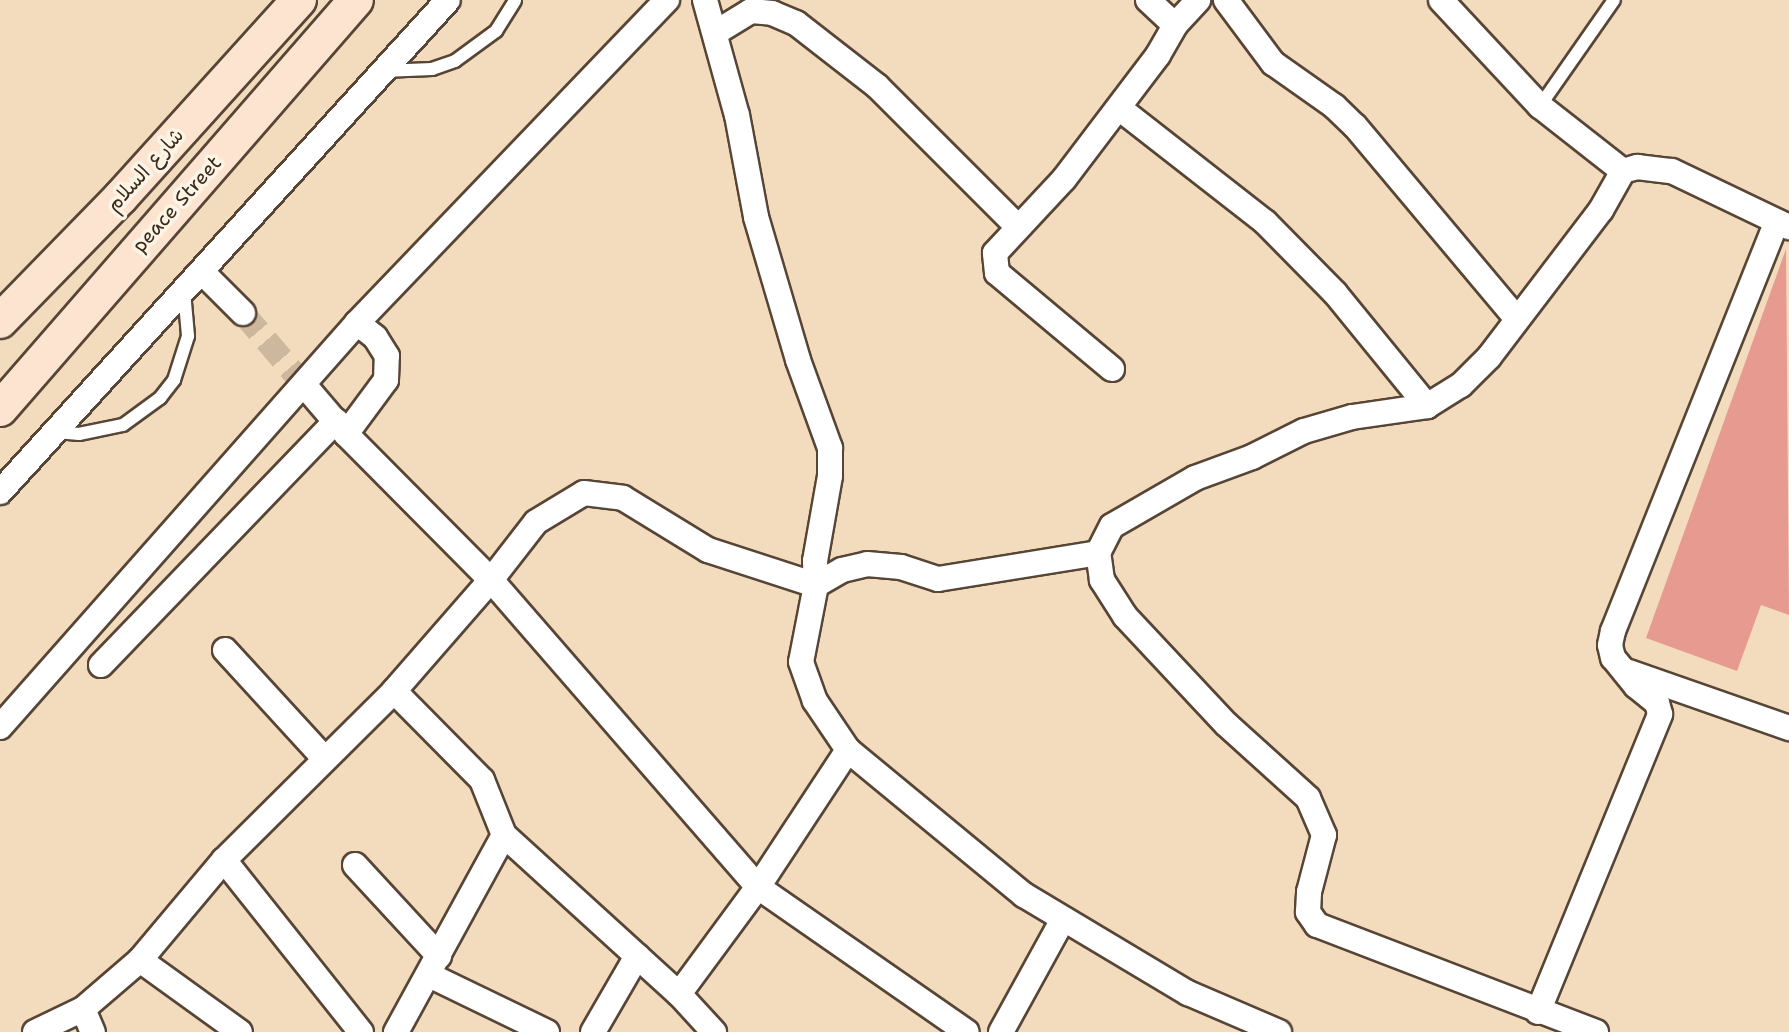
<!DOCTYPE html>
<meta charset="utf-8">
<style>
body{margin:0}
#map{position:relative;width:1789px;height:1032px;overflow:hidden;background:#f3dcbd;font-family:"Shantell Sans","Playpen Sans Arabic",sans-serif}
div>[style]{position:absolute}
[style*='--x']{left:calc(var(--x)*1px);top:calc(var(--y)*1px);width:calc(var(--w)*1px);rotate:calc(var(--a)*1deg)}
.building>*{inset:0;background:#e69a90}
.minor-tunnel>*{height:24px;margin-top:-12px;transform-origin:0;background:repeating-linear-gradient(90deg,#ceb89d 0 24px,transparent 0 36px)}
.roads{filter:drop-shadow(2px 0 #574536) drop-shadow(-2px 0 #574536) drop-shadow(0 2px #574536) drop-shadow(0 -2px #574536)}
.service>*{height:12px;margin:-6px;padding:0 6px;transform-origin:6px;border-radius:6px;background:#fff}
.minor>*{height:24px;margin:-12px;padding:0 12px;transform-origin:12px;border-radius:12px;background:#fff}
.secondary>*{height:34px;margin:-17px;padding:0 17px;transform-origin:17px;border-radius:17px;background:#fde4d1}
span{translate:-50% -50%;white-space:nowrap;text-align:center;line-height:1.15;-webkit-text-stroke:7px #fcf5e5;paint-order:stroke}
.street-label{font-size:20px;color:#3b2a1e}
</style>
<div id="map">
<div class="building">
<div style="clip-path:polygon(1786px 249px,1789px 615px,1761px 605px,1737px 671px,1646px 638px)"></div>
</div>
<div class="minor-tunnel">
<div style="--x:243;--y:313;--w:96;--a:49.7"></div>
</div>
<div class="roads">
<div class="service">
<div style="--x:383;--y:71;--w:49;--a:-2.3"></div>
<div style="--x:432;--y:69;--w:24;--a:-19"></div>
<div style="--x:455;--y:61;--w:51;--a:-36.2"></div>
<div style="--x:496;--y:31;--w:36;--a:-58"></div>
<div style="--x:1540;--y:106;--w:129;--a:-55.1"></div>
<div style="--x:57;--y:432;--w:22;--a:5"></div>
<div style="--x:79;--y:434;--w:45;--a:-11.6"></div>
<div style="--x:123;--y:425;--w:46;--a:-36.1"></div>
<div style="--x:160;--y:398;--w:23;--a:-52"></div>
<div style="--x:174;--y:380;--w:46;--a:-72.3"></div>
<div style="--x:188;--y:336;--w:45;--a:-95.1"></div>
</div>
<div class="minor">
<div style="--x:705;--y:0;--w:119;--a:74.5"></div>
<div style="--x:737;--y:115;--w:104;--a:79.4"></div>
<div style="--x:756;--y:217;--w:149;--a:73.6"></div>
<div style="--x:798;--y:360;--w:94;--a:70"></div>
<div style="--x:830;--y:448;--w:28;--a:90"></div>
<div style="--x:830;--y:476;--w:86;--a:100"></div>
<div style="--x:815;--y:561;--w:24;--a:88"></div>
<div style="--x:816;--y:585;--w:78;--a:101"></div>
<div style="--x:801;--y:662;--w:41;--a:70.3"></div>
<div style="--x:815;--y:701;--w:59;--a:56"></div>
<div style="--x:848;--y:750;--w:228;--a:39.5"></div>
<div style="--x:1024;--y:895;--w:191;--a:30.9"></div>
<div style="--x:1188;--y:993;--w:99;--a:23.2"></div>
<div style="--x:1148;--y:0;--w:37;--a:43"></div>
<div style="--x:1226;--y:0;--w:79;--a:53.3"></div>
<div style="--x:1273;--y:63;--w:75;--a:35.2"></div>
<div style="--x:1334;--y:106;--w:29;--a:44"></div>
<div style="--x:1355;--y:126;--w:252;--a:50"></div>
<div style="--x:1441;--y:0;--w:145;--a:47"></div>
<div style="--x:1540;--y:106;--w:105;--a:38.1"></div>
<div style="--x:715;--y:33;--w:42;--a:-31.4"></div>
<div style="--x:751;--y:11;--w:21;--a:5"></div>
<div style="--x:772;--y:13;--w:26;--a:23"></div>
<div style="--x:796;--y:23;--w:103;--a:37.9"></div>
<div style="--x:877;--y:86;--w:198;--a:45"></div>
<div style="--x:1119;--y:108;--w:185;--a:38"></div>
<div style="--x:1265;--y:222;--w:100;--a:45.4"></div>
<div style="--x:1335;--y:293;--w:146;--a:50.8"></div>
<div style="--x:202;--y:272;--w:58;--a:45"></div>
<div style="--x:1112;--y:369;--w:150;--a:-140.1"></div>
<div style="--x:997;--y:273;--w:20;--a:-96"></div>
<div style="--x:995;--y:253;--w:101;--a:-47"></div>
<div style="--x:1064;--y:179;--w:156;--a:-52.8"></div>
<div style="--x:1158;--y:55;--w:34;--a:-60"></div>
<div style="--x:1175;--y:25;--w:34;--a:-47"></div>
<div style="--x:305;--y:386;--w:63;--a:49.5"></div>
<div style="--x:346;--y:434;--w:206;--a:45.2"></div>
<div style="--x:491;--y:580;--w:407;--a:49"></div>
<div style="--x:758;--y:887;--w:254;--a:34.8"></div>
<div style="--x:346;--y:434;--w:67;--a:-53.5"></div>
<div style="--x:386;--y:380;--w:24;--a:-88"></div>
<div style="--x:387;--y:356;--w:22;--a:-122"></div>
<div style="--x:375;--y:337;--w:23;--a:-142"></div>
<div style="--x:0;--y:492;--w:665;--a:-47.68"></div>
<div style="--x:225;--y:650;--w:148;--a:47.5"></div>
<div style="--x:101;--y:665;--w:339;--a:-46.1"></div>
<div style="--x:1629;--y:672;--w:170;--a:19.3"></div>
<div style="--x:394;--y:691;--w:125;--a:45.3"></div>
<div style="--x:482;--y:780;--w:59;--a:68.2"></div>
<div style="--x:504;--y:835;--w:225;--a:118.7"></div>
<div style="--x:0;--y:727;--w:539;--a:-48.53"></div>
<div style="--x:357;--y:323;--w:448;--a:-46.2"></div>
<div style="--x:504;--y:835;--w:236;--a:42.3"></div>
<div style="--x:679;--y:994;--w:52;--a:47.4"></div>
<div style="--x:224;--y:860;--w:220;--a:51.5"></div>
<div style="--x:355;--y:865;--w:124;--a:47.3"></div>
<div style="--x:140;--y:960;--w:123;--a:35.8"></div>
<div style="--x:429;--y:975;--w:131;--a:25.8"></div>
<div style="--x:679;--y:994;--w:133;--a:-53.6"></div>
<div style="--x:758;--y:887;--w:164;--a:-56.7"></div>
<div style="--x:83;--y:1009;--w:25;--a:67"></div>
<div style="--x:1538;--y:1012;--w:322;--a:-67.7"></div>
<div style="--x:1660;--y:714;--w:11;--a:-105"></div>
<div style="--x:1657;--y:703;--w:27;--a:-141"></div>
<div style="--x:1636;--y:686;--w:36;--a:-129"></div>
<div style="--x:1613;--y:658;--w:13;--a:-103"></div>
<div style="--x:1610;--y:645;--w:14;--a:-78"></div>
<div style="--x:1613;--y:631;--w:441;--a:-68.2"></div>
<div style="--x:35;--y:1032;--w:53;--a:-25.6"></div>
<div style="--x:83;--y:1009;--w:75;--a:-40.7"></div>
<div style="--x:140;--y:960;--w:131;--a:-50"></div>
<div style="--x:224;--y:860;--w:240;--a:-44.8"></div>
<div style="--x:394;--y:691;--w:147;--a:-48.9"></div>
<div style="--x:491;--y:580;--w:73;--a:-52.2"></div>
<div style="--x:536;--y:522;--w:56;--a:-31.1"></div>
<div style="--x:584;--y:493;--w:39;--a:7"></div>
<div style="--x:623;--y:498;--w:100;--a:31.5"></div>
<div style="--x:708;--y:550;--w:114;--a:18"></div>
<div style="--x:816;--y:585;--w:30;--a:-30"></div>
<div style="--x:842;--y:570;--w:26;--a:-13"></div>
<div style="--x:867;--y:564;--w:34;--a:5"></div>
<div style="--x:901;--y:567;--w:39;--a:18"></div>
<div style="--x:938;--y:579;--w:162;--a:-9.2"></div>
<div style="--x:593;--y:1032;--w:88;--a:-59.9"></div>
<div style="--x:1001;--y:1032;--w:129;--a:-61.2"></div>
<div style="--x:1596;--y:1032;--w:299;--a:-159"></div>
<div style="--x:1317;--y:925;--w:16;--a:-125"></div>
<div style="--x:1308;--y:912;--w:20;--a:-87"></div>
<div style="--x:1309;--y:892;--w:59;--a:-75.3"></div>
<div style="--x:1324;--y:835;--w:40;--a:-113.4"></div>
<div style="--x:1308;--y:798;--w:110;--a:-137.9"></div>
<div style="--x:1226;--y:724;--w:148;--a:-133.1"></div>
<div style="--x:1125;--y:616;--w:43;--a:-122.6"></div>
<div style="--x:1102;--y:580;--w:27;--a:-98"></div>
<div style="--x:1098;--y:553;--w:30;--a:-63"></div>
<div style="--x:1112;--y:526;--w:96;--a:-30"></div>
<div style="--x:1195;--y:478;--w:61;--a:-20.2"></div>
<div style="--x:1252;--y:457;--w:58;--a:-26.6"></div>
<div style="--x:1304;--y:431;--w:50;--a:-16.3"></div>
<div style="--x:1352;--y:417;--w:76;--a:-8.3"></div>
<div style="--x:1427;--y:406;--w:40;--a:-32"></div>
<div style="--x:1461;--y:385;--w:40;--a:-45"></div>
<div style="--x:1489;--y:357;--w:185;--a:-52.7"></div>
<div style="--x:1601;--y:210;--w:45;--a:-60.6"></div>
<div style="--x:1623;--y:171;--w:15;--a:-16"></div>
<div style="--x:1637;--y:167;--w:35;--a:7"></div>
<div style="--x:1672;--y:171;--w:130;--a:25.6"></div>
</div>
<div class="secondary">
<div style="--x:0;--y:321;--w:172;--a:-45.7"></div>
<div style="--x:120;--y:198;--w:267;--a:-47.9"></div>
<div style="--x:0;--y:409;--w:542;--a:-48.96"></div>
</div>
</div>
<div class="street-label">
<span style="left:145px;top:170px;rotate:-48deg">شارع السلام</span>
<span style="left:177px;top:204px;rotate:-48deg">peace Street</span>
</div>
</div>
